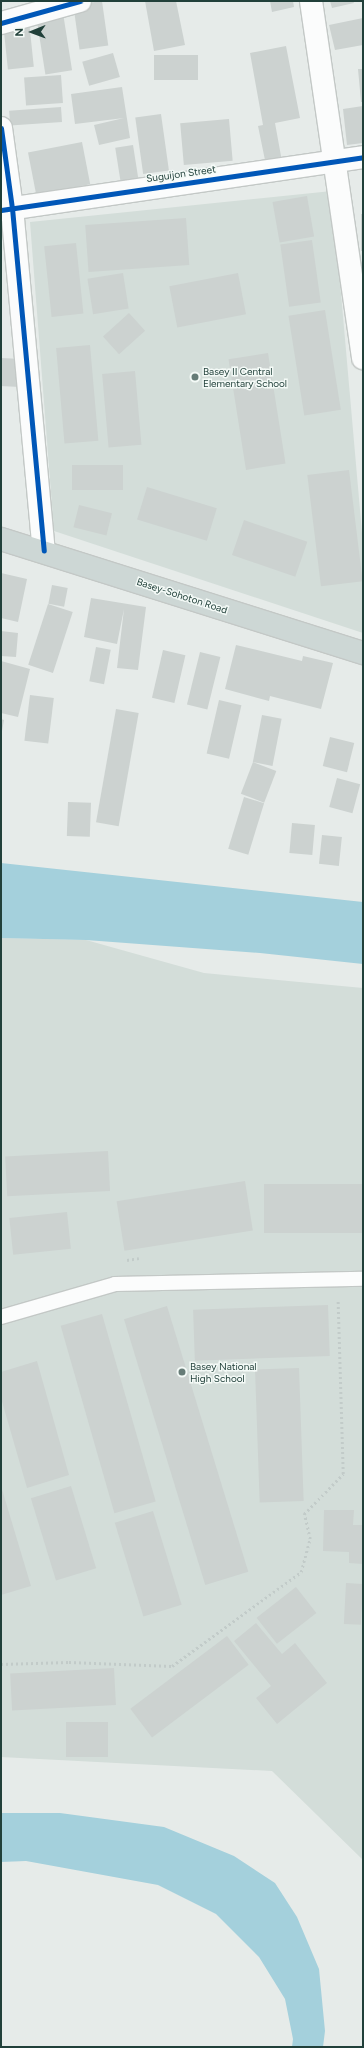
<!DOCTYPE html>
<style>
body{margin:0}
#map{position:relative;width:364px;height:2048px;overflow:hidden;background:#e6ebe9;font-family:Figtree,sans-serif}
div>[style]{position:absolute}
[style*='--x']{left:calc(var(--x)*1px);top:calc(var(--y)*1px);width:calc(var(--w)*1px);rotate:calc(var(--a)*1deg)}
.built>*{inset:0;background:#d3ddd9}
.water>*{inset:0;background:#a4d0dc}
.building>*{inset:0;background:#ccd2d0;transform-origin:0 0}
.path>*{height:2.5px;margin-top:-1.25px;transform-origin:0;background:repeating-linear-gradient(90deg,#c2cbc9 0 2px,transparent 0 5px)}
.roads{filter:drop-shadow(1px 0 #c3c8c6) drop-shadow(-1px 0 #c3c8c6) drop-shadow(0 1px #c3c8c6) drop-shadow(0 -1px #c3c8c6)}
.service>*{height:14px;margin:-7px;padding:0 7px;transform-origin:7px;border-radius:7px;background:#fbfcfc}
.minor>*{height:22px;margin:-11px;padding:0 11px;transform-origin:11px;border-radius:11px;background:#fbfcfc}
.tertiary>*{height:22px;margin:-11px;padding:0 11px;transform-origin:11px;border-radius:11px;background:#fbfcfc}
.primary>*{height:22px;margin:-11px;padding:0 11px;transform-origin:11px;border-radius:11px;background:#cdd7d5}
.cycleway>*{height:5px;margin:-2.5px;padding:0 2.5px;transform-origin:2.5px;border-radius:2.5px;background:#0057b8}
.dots>*{width:11px;height:11px;translate:-50% -50%;box-sizing:border-box;border:2px solid #f4faf7;border-radius:50%}
span{translate:-50% -50%;white-space:nowrap;text-align:center;line-height:1.15;-webkit-text-stroke:3px #f4faf7;paint-order:stroke}
.street-label{font-size:10px;color:#21403a}
.poi-label{font-size:10px;color:#21403a}
.left{translate:0 -50%;text-align:left}
.frame{position:absolute;inset:0;border:2px solid #21403a;pointer-events:none}
.north{position:absolute;left:12px;top:12px;width:40px;height:40px;-webkit-text-stroke:3px #f4faf7;paint-order:stroke;rotate:269deg;font-size:11px;font-weight:700;line-height:16px;text-align:center;color:#21403a}
.north::after{content:'';display:block;margin:auto;width:14px;height:18px;background:#21403a;clip-path:polygon(50% 0,100% 100%,50% 72%,0 100%)}
</style>
<div id="map">
<div class="built">
<div style="clip-path:polygon(332px 191px,363px 544px,363px 633px,54px 531px,30px 222px)"></div>
<div style="clip-path:polygon(1px 938px,86px 940px,204px 973px,363px 988px,363px 1860px,272px 1771px,1px 1757px)"></div>
</div>
<div class="water">
<div style="clip-path:polygon(1px 863px,363px 902px,363px 964px,260px 953px,86px 940px,1px 938px)"></div>
<div style="clip-path:polygon(1px 1813px,60px 1813px,164px 1827px,234px 1856px,275px 1883px,297px 1917px,319px 1969px,325px 2031px,323px 2047px,292px 2047px,293px 2039px,285px 1999px,259px 1957px,216px 1914px,158px 1885px,26px 1861px,1px 1862px)"></div>
</div>
<div class="building">
<div style="left:102px;top:1px;width:45px;height:29px;rotate:82deg"></div>
<div style="clip-path:polygon(145px 1px,176px 1px,185px 45px,154px 51px)"></div>
<div style="clip-path:polygon(270px 1px,293px 1px,294px 7px,272px 12px)"></div>
<div style="clip-path:polygon(330px 1px,353px 1px,354px 3px,332px 8px)"></div>
<div style="left:63px;top:13px;width:58px;height:27px;rotate:81deg"></div>
<div style="clip-path:polygon(363px 18px,363px 45px,335px 50px,329px 25px)"></div>
<div style="left:29px;top:21px;width:46px;height:26px;rotate:84deg"></div>
<div style="clip-path:polygon(286px 46px,300px 118px,275px 123px,283px 167px,267px 170px,258px 126px,263px 125px,250px 53px)"></div>
<div style="left:113px;top:53px;width:25px;height:32px;rotate:74deg"></div>
<div style="left:198px;top:55px;width:25px;height:44px;rotate:90deg"></div>
<div style="clip-path:polygon(358px 69px,363px 69px,363px 102px,361px 102px)"></div>
<div style="left:61px;top:75px;width:28px;height:37px;rotate:86deg"></div>
<div style="clip-path:polygon(122px 87px,130px 138px,99px 145px,94px 125px,124px 118px,75px 124px,71px 94px)"></div>
<div style="clip-path:polygon(363px 106px,363px 143px,347px 145px,343px 109px)"></div>
<div style="left:61px;top:107px;width:15px;height:52px;rotate:86deg"></div>
<div style="left:161px;top:114px;width:57px;height:26px;rotate:82deg"></div>
<div style="left:229px;top:119px;width:42px;height:49px;rotate:85deg"></div>
<div style="left:82px;top:142px;width:43px;height:55px;rotate:79deg"></div>
<div style="left:133px;top:145px;width:39px;height:18px;rotate:81deg"></div>
<div style="left:307px;top:196px;width:41px;height:35px;rotate:80deg"></div>
<div style="left:361px;top:214px;width:2px;height:37px"></div>
<div style="left:186px;top:218px;width:47px;height:101px;rotate:86deg"></div>
<div style="left:312px;top:240px;width:63px;height:32px;rotate:82deg"></div>
<div style="left:76px;top:243px;width:71px;height:32px;rotate:84deg"></div>
<div style="left:123px;top:273px;width:36px;height:36px;rotate:81deg"></div>
<div style="left:238px;top:273px;width:42px;height:70px;rotate:79deg"></div>
<div style="left:325px;top:310px;width:101px;height:37px;rotate:81deg"></div>
<div style="left:129px;top:313px;width:24px;height:35px;rotate:48deg"></div>
<div style="left:90px;top:345px;width:96px;height:34px;rotate:85deg"></div>
<div style="left:268px;top:353px;width:112px;height:40px;rotate:81deg"></div>
<div style="left:1px;top:358px;width:21px;height:28px;rotate:3deg"></div>
<div style="left:135px;top:371px;width:74px;height:33px;rotate:85deg"></div>
<div style="left:123px;top:465px;width:25px;height:51px;rotate:90deg"></div>
<div style="left:349px;top:470px;width:112px;height:42px;rotate:83deg"></div>
<div style="left:147px;top:487px;width:73px;height:34px;rotate:17deg"></div>
<div style="left:79px;top:505px;width:34px;height:23px;rotate:14deg"></div>
<div style="left:244px;top:520px;width:67px;height:37px;rotate:19deg"></div>
<div style="clip-path:polygon(1px 573px,27px 579px,18px 622px,1px 618px)"></div>
<div style="left:52px;top:585px;width:16px;height:19px;rotate:11deg"></div>
<div style="clip-path:polygon(91px 598px,146px 607px,138px 670px,117px 668px,124px 609px,117px 644px,84px 637px)"></div>
<div style="left:48px;top:604px;width:26px;height:64px;rotate:18deg"></div>
<div style="clip-path:polygon(1px 631px,18px 633px,16px 657px,1px 656px)"></div>
<div style="clip-path:polygon(236px 645px,302px 661px,303px 656px,333px 663px,321px 709px,270px 696px,269px 701px,225px 689px)"></div>
<div style="left:96px;top:647px;width:15px;height:35px;rotate:11deg"></div>
<div style="left:163px;top:650px;width:23px;height:49px;rotate:13deg"></div>
<div style="left:200px;top:652px;width:21px;height:54px;rotate:14deg"></div>
<div style="clip-path:polygon(1px 661px,30px 669px,18px 717px,1px 713px)"></div>
<div style="left:30px;top:695px;width:24px;height:46px;rotate:7deg"></div>
<div style="left:219px;top:700px;width:23px;height:55px;rotate:13deg"></div>
<div style="left:116px;top:709px;width:23px;height:115px;rotate:10deg"></div>
<div style="left:262px;top:715px;width:20px;height:48px;rotate:11deg"></div>
<div style="clip-path:polygon(1px 719px,4px 720px,2px 731px,1px 731px)"></div>
<div style="left:330px;top:737px;width:25px;height:30px;rotate:14deg"></div>
<div style="left:253px;top:762px;width:25px;height:34px;rotate:21deg"></div>
<div style="left:337px;top:778px;width:24px;height:30px;rotate:15deg"></div>
<div style="left:244px;top:797px;width:21px;height:54px;rotate:17deg"></div>
<div style="left:68px;top:802px;width:23px;height:34px;rotate:2deg"></div>
<div style="left:292px;top:823px;width:23px;height:30px;rotate:5deg"></div>
<div style="left:322px;top:835px;width:20px;height:29px;rotate:6deg"></div>
<div style="left:108px;top:1151px;width:40px;height:103px;rotate:87deg"></div>
<div style="left:245px;top:1181px;width:50px;height:130px;rotate:81deg"></div>
<div style="left:264px;top:1184px;width:99px;height:49px"></div>
<div style="left:67px;top:1212px;width:37px;height:58px;rotate:84deg"></div>
<div style="left:328px;top:1305px;width:51px;height:135px;rotate:88deg"></div>
<div style="left:167px;top:1306px;width:278px;height:45px;rotate:73deg"></div>
<div style="left:102px;top:1314px;width:195px;height:43px;rotate:74deg"></div>
<div style="clip-path:polygon(37px 1361px,69px 1475px,27px 1488px,1px 1398px,1px 1372px)"></div>
<div style="left:299px;top:1368px;width:133px;height:44px;rotate:88deg"></div>
<div style="clip-path:polygon(1px 1486px,31px 1586px,1px 1595px)"></div>
<div style="left:71px;top:1486px;width:86px;height:42px;rotate:73deg"></div>
<div style="clip-path:polygon(324px 1510px,354px 1510px,353px 1525px,363px 1525px,363px 1564px,349px 1563px,349px 1552px,323px 1551px)"></div>
<div style="left:153px;top:1511px;width:98px;height:40px;rotate:73deg"></div>
<div style="left:346px;top:1583px;width:17px;height:41px;rotate:3deg"></div>
<div style="left:296px;top:1587px;width:33px;height:50px;rotate:52deg"></div>
<div style="clip-path:polygon(256px 1623px,282px 1654px,295px 1643px,327px 1683px,277px 1724px,256px 1698px,271px 1686px,234px 1641px)"></div>
<div style="left:227px;top:1636px;width:36px;height:121px;rotate:53deg"></div>
<div style="left:114px;top:1668px;width:37px;height:104px;rotate:87deg"></div>
<div style="left:66px;top:1722px;width:42px;height:35px"></div>
</div>
<div class="path">
<div style="--x:127;--y:1260;--w:12;--a:-9"></div>
<div style="--x:1;--y:1664;--w:68;--a:-1.7"></div>
<div style="--x:69;--y:1662;--w:103;--a:2.2"></div>
<div style="--x:172;--y:1666;--w:160;--a:-36.1"></div>
<div style="--x:301;--y:1572;--w:34;--a:-75"></div>
<div style="--x:310;--y:1539;--w:26;--a:-103"></div>
<div style="--x:304;--y:1514;--w:56;--a:-45.7"></div>
<div style="--x:343;--y:1474;--w:173;--a:-91.7"></div>
</div>
<div class="roads">
<div class="service">
<div style="--x:1;--y:1317;--w:119;--a:-16.1"></div>
<div style="--x:115;--y:1284;--w:248;--a:-1.2"></div>
</div>
<div class="minor">
<div style="--x:311;--y:1;--w:361;--a:81.7"></div>
<div style="--x:1;--y:23;--w:82;--a:-15.6"></div>
<div style="--x:1;--y:210;--w:366;--a:-8.3"></div>
</div>
<div class="tertiary">
<div style="--x:1;--y:128;--w:81;--a:82.2"></div>
<div style="--x:12;--y:208;--w:344;--a:84.7"></div>
</div>
<div class="primary">
<div style="--x:1;--y:539;--w:380;--a:17.5"></div>
</div>
</div>
<div class="cycleway">
<div style="--x:1;--y:23;--w:82;--a:-15.6"></div>
<div style="--x:1;--y:128;--w:81;--a:82.2"></div>
<div style="--x:12;--y:208;--w:344;--a:84.7"></div>
<div style="--x:1;--y:210;--w:366;--a:-8.3"></div>
</div>
<div class="dots">
<div style="left:195px;top:377px;background:#667c77"></div>
<div style="left:182px;top:1372px;background:#667c77"></div>
</div>
<div class="street-label">
<span style="left:181px;top:174px;rotate:-8deg">Suguijon Street</span>
<span style="left:182px;top:596px;rotate:18deg">Basey-Sohoton Road</span>
</div>
<div class="poi-label">
<span class="left" style="left:203px;top:377px">Basey II Central<br>Elementary School</span>
<span class="left" style="left:190px;top:1372px">Basey National<br>High School</span>
</div>
<div class="frame"></div>
<div class="north">N</div>
</div>
